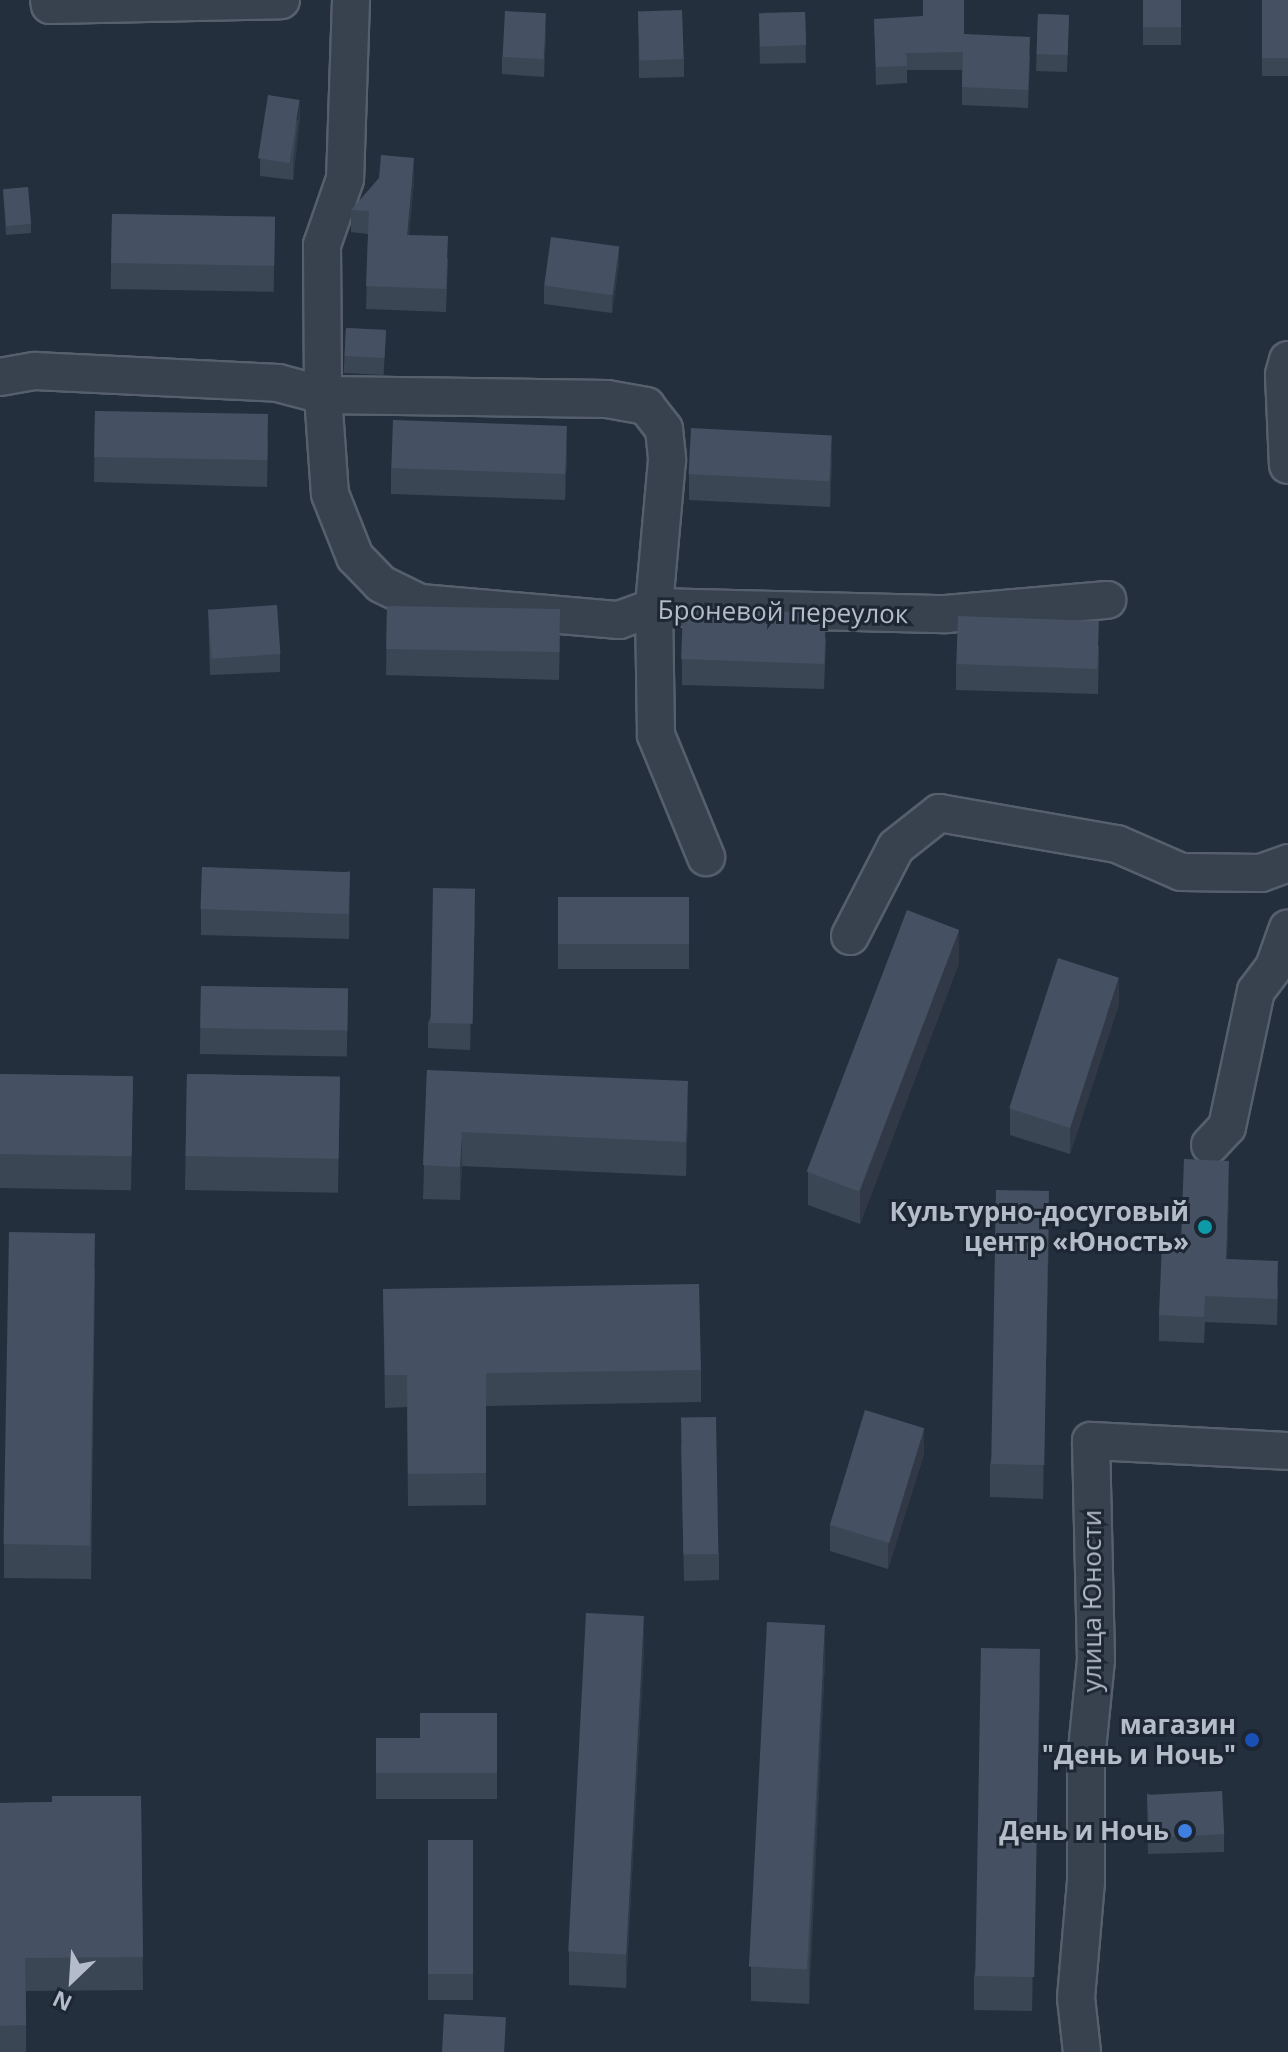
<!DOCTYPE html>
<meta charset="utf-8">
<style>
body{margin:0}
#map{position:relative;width:1288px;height:2052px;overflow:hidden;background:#242f3e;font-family:"Open Sans",sans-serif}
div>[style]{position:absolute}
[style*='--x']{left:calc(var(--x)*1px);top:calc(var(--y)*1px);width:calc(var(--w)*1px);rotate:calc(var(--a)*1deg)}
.roads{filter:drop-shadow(2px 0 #565f6c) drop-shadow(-2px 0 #565f6c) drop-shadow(0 2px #565f6c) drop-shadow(0 -2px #565f6c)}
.minor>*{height:36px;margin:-18px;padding:0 18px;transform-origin:18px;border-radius:18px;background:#38414e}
.wall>*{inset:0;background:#3b4654;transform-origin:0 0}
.shaded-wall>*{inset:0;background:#303945}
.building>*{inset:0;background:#455162;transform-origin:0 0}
.dots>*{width:22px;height:22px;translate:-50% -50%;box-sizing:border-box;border:4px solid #1d2633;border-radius:50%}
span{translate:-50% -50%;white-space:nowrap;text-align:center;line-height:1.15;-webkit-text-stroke:6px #1d2633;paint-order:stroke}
.street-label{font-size:26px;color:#b4bcc9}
.poi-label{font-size:26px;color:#b4bcc9;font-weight:700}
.right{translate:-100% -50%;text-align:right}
.north{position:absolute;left:32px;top:1940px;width:80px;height:80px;-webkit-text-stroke:6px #1d2633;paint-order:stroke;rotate:205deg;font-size:22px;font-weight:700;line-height:32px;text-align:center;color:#b4bcc9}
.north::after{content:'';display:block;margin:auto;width:28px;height:36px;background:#b4bcc9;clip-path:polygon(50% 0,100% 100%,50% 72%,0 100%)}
</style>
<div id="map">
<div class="roads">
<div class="minor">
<div style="--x:49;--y:0;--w:5;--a:79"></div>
<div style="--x:50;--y:5;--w:231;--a:-1.2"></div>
<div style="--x:351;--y:0;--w:179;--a:91.9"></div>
<div style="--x:345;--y:179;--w:70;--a:109.2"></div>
<div style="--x:322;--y:245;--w:150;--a:89.6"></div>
<div style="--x:323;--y:395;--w:99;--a:86"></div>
<div style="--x:330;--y:494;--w:68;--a:68.4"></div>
<div style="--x:355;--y:557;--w:37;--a:46"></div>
<div style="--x:381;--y:584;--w:43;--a:26"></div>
<div style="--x:420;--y:603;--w:200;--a:4.9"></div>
<div style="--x:619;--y:620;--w:37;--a:-20"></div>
<div style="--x:654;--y:607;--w:292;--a:1.4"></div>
<div style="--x:946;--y:614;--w:162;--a:-5"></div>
<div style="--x:1288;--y:360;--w:16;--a:105"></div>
<div style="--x:1284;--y:375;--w:90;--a:87.5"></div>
<div style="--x:0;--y:377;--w:36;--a:-10"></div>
<div style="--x:35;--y:371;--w:243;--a:2.8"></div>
<div style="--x:278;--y:383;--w:47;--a:14.9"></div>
<div style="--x:323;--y:395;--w:284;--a:0.8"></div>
<div style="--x:607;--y:399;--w:40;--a:10"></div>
<div style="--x:646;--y:406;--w:29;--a:52"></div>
<div style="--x:664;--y:429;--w:31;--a:84"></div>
<div style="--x:667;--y:460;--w:148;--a:95.1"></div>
<div style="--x:654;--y:607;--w:128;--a:89.1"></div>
<div style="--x:656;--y:735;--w:132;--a:67.7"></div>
<div style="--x:850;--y:936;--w:100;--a:-62.7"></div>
<div style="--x:896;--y:847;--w:55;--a:-38.3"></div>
<div style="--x:939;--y:813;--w:181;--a:9.9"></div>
<div style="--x:1117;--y:844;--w:70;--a:23.6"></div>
<div style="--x:1181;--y:872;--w:80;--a:0.7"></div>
<div style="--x:1261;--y:873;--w:29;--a:-20"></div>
<div style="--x:1210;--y:1145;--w:25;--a:-47"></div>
<div style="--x:1227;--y:1127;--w:139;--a:-78"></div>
<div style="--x:1256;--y:991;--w:30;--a:-53"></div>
<div style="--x:1274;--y:967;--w:41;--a:-70.3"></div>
<div style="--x:1082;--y:2052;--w:54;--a:-96.3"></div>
<div style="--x:1076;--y:1998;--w:116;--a:-85.1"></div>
<div style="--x:1086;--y:1882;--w:122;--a:-90"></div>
<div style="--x:1086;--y:1760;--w:100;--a:-84.3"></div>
<div style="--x:1096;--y:1660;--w:219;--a:-91.3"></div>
<div style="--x:1091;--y:1441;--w:197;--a:2.9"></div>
</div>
</div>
<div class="wall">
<div style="left:1143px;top:0;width:38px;height:45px"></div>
<div style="left:1262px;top:0;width:26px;height:76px"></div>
<div style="clip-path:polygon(638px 11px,684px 59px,684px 77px,639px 78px)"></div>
<div style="left:805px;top:12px;width:51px;height:46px;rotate:89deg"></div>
<div style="left:1038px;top:14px;width:31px;height:57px;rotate:2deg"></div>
<div style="clip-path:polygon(874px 19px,964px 34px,1030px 55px,1028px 108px,962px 105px,962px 70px,907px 70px,907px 83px,876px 85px)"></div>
<div style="clip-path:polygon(546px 31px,544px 77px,502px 74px,502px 57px)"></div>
<div style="clip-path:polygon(300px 117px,293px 180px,260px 176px,260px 159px)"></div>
<div style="clip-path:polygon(414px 181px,409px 235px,448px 259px,446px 312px,366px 309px,368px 234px,351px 232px,351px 210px)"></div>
<div style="clip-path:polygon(3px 189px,31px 224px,31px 233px,6px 235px)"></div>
<div style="left:112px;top:214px;width:163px;height:75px;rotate:1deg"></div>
<div style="clip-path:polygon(619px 263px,612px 313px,544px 304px,544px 286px)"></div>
<div style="left:346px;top:328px;width:40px;height:45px;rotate:3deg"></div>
<div style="clip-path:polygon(95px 411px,268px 441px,267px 487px,94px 482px)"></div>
<div style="clip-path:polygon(567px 452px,565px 500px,391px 494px,391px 468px)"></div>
<div style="clip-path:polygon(832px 461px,830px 507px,689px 500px,689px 474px)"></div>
<div style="clip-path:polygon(387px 606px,560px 636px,559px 680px,386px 675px)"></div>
<div style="clip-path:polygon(208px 609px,280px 654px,280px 672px,210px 675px)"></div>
<div style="clip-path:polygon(826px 638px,824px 689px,682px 685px,682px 659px)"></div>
<div style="clip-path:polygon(1099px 646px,1098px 694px,956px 690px,956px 664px)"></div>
<div style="clip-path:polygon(350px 871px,349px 939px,201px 935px,201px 909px)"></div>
<div style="left:558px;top:897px;width:131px;height:72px"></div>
<div style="clip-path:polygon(475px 915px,470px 1050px,428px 1048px,428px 1023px)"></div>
<div style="clip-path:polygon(959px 963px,860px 1224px,808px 1205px,808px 1172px)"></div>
<div style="left:201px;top:986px;width:147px;height:68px;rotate:1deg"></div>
<div style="clip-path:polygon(1119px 1004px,1070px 1154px,1010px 1135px,1010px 1109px)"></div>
<div style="clip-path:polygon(427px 1070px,688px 1115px,686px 1176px,462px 1166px,460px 1200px,423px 1199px)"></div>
<div style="left:0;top:1074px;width:133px;height:114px;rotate:1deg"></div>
<div style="left:187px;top:1074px;width:153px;height:116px;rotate:1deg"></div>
<div style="clip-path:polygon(1229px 1187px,1227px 1259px,1278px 1287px,1277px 1325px,1205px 1322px,1204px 1343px,1159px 1341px,1159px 1315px,1181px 1243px)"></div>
<div style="clip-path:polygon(1049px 1225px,1043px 1499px,990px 1497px,990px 1464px)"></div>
<div style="clip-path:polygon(95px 1267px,91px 1579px,4px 1578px,4px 1544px)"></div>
<div style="clip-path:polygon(383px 1289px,701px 1370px,701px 1402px,486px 1406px,486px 1505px,408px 1506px,407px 1407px,385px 1408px)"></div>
<div style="clip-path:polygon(681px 1444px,719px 1554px,719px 1580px,684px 1581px)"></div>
<div style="clip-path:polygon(924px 1454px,888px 1569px,830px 1551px,830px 1525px)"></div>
<div style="clip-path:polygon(644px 1649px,626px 1988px,569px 1985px,569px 1952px)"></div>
<div style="clip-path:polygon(825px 1658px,809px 2004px,751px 2001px,751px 1967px)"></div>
<div style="clip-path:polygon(1040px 1683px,1032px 2011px,974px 2010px,974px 1976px)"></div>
<div style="clip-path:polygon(497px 1713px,497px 1799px,376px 1799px,376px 1738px,420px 1738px)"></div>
<div style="clip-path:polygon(1147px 1793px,1224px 1834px,1224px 1852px,1148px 1854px)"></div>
<div style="clip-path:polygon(141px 1796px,143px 1990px,26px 1991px,26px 2052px,0 2052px,0 1803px,52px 1802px)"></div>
<div style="left:428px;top:1840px;width:45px;height:160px"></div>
</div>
<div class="shaded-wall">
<div style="clip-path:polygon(546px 13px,546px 31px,544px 77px,544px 59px)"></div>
<div style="clip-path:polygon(300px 100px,300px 117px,293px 180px,293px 162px)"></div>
<div style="clip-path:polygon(414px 158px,414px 181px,407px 258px,407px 235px)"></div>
<div style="clip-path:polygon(619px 246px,619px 263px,612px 313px,612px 295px)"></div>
<div style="clip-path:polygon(567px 426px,567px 452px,565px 500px,565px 474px)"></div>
<div style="clip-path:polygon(832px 435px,832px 461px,830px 507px,830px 481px)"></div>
<div style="clip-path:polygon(475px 889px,475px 915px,470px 1050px,470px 1024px)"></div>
<div style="clip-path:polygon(959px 930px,959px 963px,860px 1224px,860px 1191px)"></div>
<div style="clip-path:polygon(1119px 978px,1119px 1004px,1070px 1154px,1070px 1128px)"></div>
<div style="clip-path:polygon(688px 1081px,688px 1115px,686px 1176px,686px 1142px)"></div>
<div style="clip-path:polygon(462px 1132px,462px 1166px,460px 1200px,460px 1167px)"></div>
<div style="clip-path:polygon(1229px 1161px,1229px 1187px,1226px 1285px,1226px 1259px)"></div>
<div style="clip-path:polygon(1049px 1191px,1049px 1225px,1043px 1499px,1043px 1465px)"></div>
<div style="clip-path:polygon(924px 1428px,924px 1454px,888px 1569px,888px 1544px)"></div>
<div style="clip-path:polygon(644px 1616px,644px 1649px,626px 1988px,626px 1955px)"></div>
<div style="clip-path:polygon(825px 1625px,825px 1658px,809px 2004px,809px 1970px)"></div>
<div style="clip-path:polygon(1040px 1649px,1040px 1683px,1032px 2011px,1032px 1977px)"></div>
</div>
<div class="building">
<div style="clip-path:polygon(923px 0,964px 0,964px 34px,1030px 37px,1028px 90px,962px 87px,963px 52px,906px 53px,907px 66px,876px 67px,874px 19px,923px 16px)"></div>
<div style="left:1143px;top:0;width:38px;height:27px"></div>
<div style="left:1262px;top:0;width:26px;height:58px"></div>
<div style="left:682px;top:10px;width:49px;height:44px;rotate:88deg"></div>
<div style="left:505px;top:11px;width:41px;height:46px;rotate:3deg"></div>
<div style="left:805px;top:12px;width:33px;height:46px;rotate:88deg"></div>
<div style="left:1038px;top:14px;width:31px;height:40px;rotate:2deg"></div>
<div style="left:268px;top:95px;width:32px;height:64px;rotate:9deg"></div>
<div style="clip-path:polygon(381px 155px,414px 158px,407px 235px,448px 236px,446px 289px,366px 286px,369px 211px,351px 210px,379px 178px)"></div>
<div style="left:28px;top:187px;width:37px;height:25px;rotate:85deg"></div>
<div style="left:112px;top:214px;width:163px;height:49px;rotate:1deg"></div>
<div style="left:551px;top:237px;width:69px;height:49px;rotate:8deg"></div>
<div style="left:346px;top:328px;width:40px;height:28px;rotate:3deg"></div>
<div style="left:95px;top:411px;width:173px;height:46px;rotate:1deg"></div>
<div style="left:393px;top:420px;width:174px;height:48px;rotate:2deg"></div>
<div style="left:691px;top:428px;width:141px;height:46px;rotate:3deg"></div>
<div style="left:277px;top:605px;width:49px;height:69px;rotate:86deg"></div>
<div style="left:387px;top:606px;width:173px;height:43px;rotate:1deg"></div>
<div style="left:683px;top:608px;width:143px;height:51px;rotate:2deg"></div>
<div style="left:958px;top:616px;width:141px;height:48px;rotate:2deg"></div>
<div style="left:202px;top:867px;width:148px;height:42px;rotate:2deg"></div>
<div style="left:433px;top:888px;width:42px;height:135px;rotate:1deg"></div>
<div style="left:558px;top:897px;width:131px;height:47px"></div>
<div style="left:907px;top:910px;width:56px;height:280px;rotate:21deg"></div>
<div style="left:1058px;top:958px;width:64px;height:158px;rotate:18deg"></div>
<div style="left:201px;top:986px;width:147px;height:42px;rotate:1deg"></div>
<div style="clip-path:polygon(427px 1070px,688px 1081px,686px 1142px,462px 1132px,460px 1167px,423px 1165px)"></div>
<div style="left:0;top:1074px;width:133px;height:80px;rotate:1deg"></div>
<div style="left:187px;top:1074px;width:153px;height:82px;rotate:1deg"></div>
<div style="clip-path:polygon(1184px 1159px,1229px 1161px,1226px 1259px,1278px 1261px,1277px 1299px,1205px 1296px,1204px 1317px,1159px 1315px,1162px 1242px,1181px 1243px)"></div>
<div style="left:996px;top:1190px;width:53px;height:274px;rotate:1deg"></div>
<div style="left:9px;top:1232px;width:86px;height:312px;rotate:1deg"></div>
<div style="clip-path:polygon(699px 1284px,701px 1370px,486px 1373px,486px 1473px,408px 1474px,407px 1375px,385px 1375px,383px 1289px)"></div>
<div style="left:865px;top:1410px;width:62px;height:120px;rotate:17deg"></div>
<div style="left:716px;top:1417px;width:137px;height:35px;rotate:89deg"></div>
<div style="left:586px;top:1613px;width:58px;height:339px;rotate:3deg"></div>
<div style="left:767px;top:1622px;width:58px;height:345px;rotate:3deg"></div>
<div style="left:981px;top:1648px;width:59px;height:328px;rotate:1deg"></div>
<div style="clip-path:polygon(420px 1713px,497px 1713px,497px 1773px,376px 1773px,376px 1738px,420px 1738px)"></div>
<div style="left:1222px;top:1791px;width:43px;height:75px;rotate:87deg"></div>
<div style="clip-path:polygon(52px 1796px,141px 1796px,143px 1957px,25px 1958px,26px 2025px,0 2026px,0 1803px,52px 1802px)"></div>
<div style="left:428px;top:1840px;width:45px;height:134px"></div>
<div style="left:444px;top:2014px;width:62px;height:38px;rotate:3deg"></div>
</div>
<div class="dots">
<div style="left:1205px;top:1227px;background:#0f9aa8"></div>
<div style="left:1252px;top:1740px;background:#1a4fb4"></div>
<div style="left:1185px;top:1831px;background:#3f7fe0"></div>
</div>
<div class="street-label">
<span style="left:783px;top:612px;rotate:1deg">Броневой переулок</span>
<span style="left:1092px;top:1601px;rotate:-90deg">улица Юности</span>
</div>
<div class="poi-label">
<span class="right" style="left:1189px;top:1227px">Культурно-досуговый<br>центр «Юность»</span>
<span class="right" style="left:1236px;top:1740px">магазин<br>"День и Ночь"</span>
<span class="right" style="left:1169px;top:1831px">День и Ночь</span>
</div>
<div class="north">N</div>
</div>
